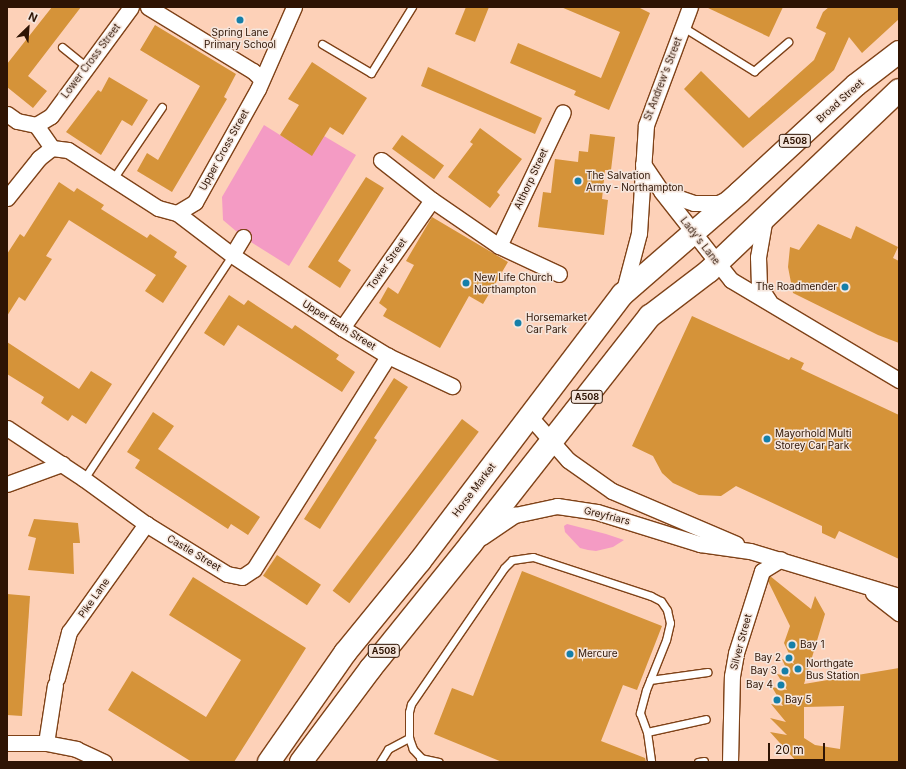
<!DOCTYPE html>
<style>
body{margin:0}
#map{position:relative;width:906px;height:769px;overflow:hidden;background:#fdd1b8;font-family:Inter,sans-serif}
div>[style]{position:absolute}
[style*='--x']{left:calc(var(--x)*1px);top:calc(var(--y)*1px);width:calc(var(--w)*1px);rotate:calc(var(--a)*1deg)}
.green>*{inset:0;background:#f49bc4}
.building>*{inset:0;background:#d59339;transform-origin:0 0}
.roads{filter:drop-shadow(1px 0 #7f4218) drop-shadow(-1px 0 #7f4218) drop-shadow(0 1px #7f4218) drop-shadow(0 -1px #7f4218)}
.lane>*{height:7px;margin:-3.5px;padding:0 3.5px;transform-origin:3.5px;border-radius:3.5px;background:#fff}
.street>*{height:15px;margin:-7.5px;padding:0 7.5px;transform-origin:7.5px;border-radius:7.5px;background:#fff}
.highway>*{height:22px;margin:-11px;padding:0 11px;transform-origin:11px;border-radius:11px;background:#fff}
.dots>*{width:11px;height:11px;translate:-50% -50%;box-sizing:border-box;border:2px solid #f5e6dd;border-radius:50%}
span{translate:-50% -50%;white-space:nowrap;text-align:center;line-height:1.15;-webkit-text-stroke:3px #f5e6dd;paint-order:stroke}
.shield-label span{padding:1px 3px;background:#f5e6dd;border:1px solid;border-radius:3px;-webkit-text-stroke-width:0}
.shield-label{font-size:9px;color:#2e1404;font-weight:700}
.poi-label{font-size:10px;color:#2e1404}
.left{translate:0 -50%;text-align:left}
.right{translate:-100% -50%;text-align:right}
.street-label{font-size:10px;color:#2e1404}
.frame{position:absolute;inset:0;border:8px solid #2e1404;pointer-events:none}
.north{position:absolute;left:8px;top:8px;width:40px;height:40px;-webkit-text-stroke:3px #f5e6dd;paint-order:stroke;rotate:25deg;font-size:11px;font-weight:700;line-height:16px;text-align:center;color:#2e1404}
.north::after{content:'';display:block;margin:auto;width:14px;height:18px;background:#2e1404;clip-path:polygon(50% 0,100% 100%,50% 72%,0 100%)}
.scale{position:absolute;left:768px;top:743px;width:57px;height:18px;box-sizing:border-box;border:2px solid #2e1404;border-top:0;padding-left:5px;font-size:12px;line-height:14px;white-space:nowrap;color:#2e1404;-webkit-text-stroke:3px #f5e6dd;paint-order:stroke}
</style>
<div id="map">
<div class="green">
<div style="clip-path:polygon(264px 125px,312px 155px,324px 136px,356px 155px,289px 266px,243px 237px,223px 220px,222px 197px)"></div>
<div style="clip-path:polygon(567px 524px,606px 534px,624px 540px,613px 547px,596px 551px,588px 550px,580px 548px,565px 532px,564px 526px)"></div>
</div>
<div class="building">
<div style="clip-path:polygon(52px 7px,81px 7px,28px 76px,47px 91px,33px 108px,7px 87px,7px 64px)"></div>
<div style="clip-path:polygon(466px 7px,489px 7px,475px 42px,455px 34px)"></div>
<div style="clip-path:polygon(561px 7px,638px 7px,650px 13px,609px 110px,574px 95px,576px 91px,510px 63px,518px 43px,601px 78px,620px 32px)"></div>
<div style="clip-path:polygon(706px 7px,783px 7px,769px 37px)"></div>
<div style="clip-path:polygon(829px 7px,899px 7px,899px 19px,862px 53px,849px 37px,834px 70px,743px 148px,684px 89px,701px 71px,749px 118px,814px 60px,826px 33px,816px 28px,823px 12px)"></div>
<div style="clip-path:polygon(155px 25px,236px 74px,224px 97px,227px 99px,172px 192px,137px 171px,147px 153px,158px 160px,200px 86px,140px 50px)"></div>
<div style="clip-path:polygon(312px 62px,367px 98px,343px 135px,330px 127px,312px 156px,280px 135px,299px 105px,288px 99px)"></div>
<div style="clip-path:polygon(428px 67px,542px 118px,535px 134px,421px 86px)"></div>
<div style="clip-path:polygon(109px 77px,148px 100px,132px 126px,122px 120px,101px 155px,66px 132px,98px 90px,101px 92px)"></div>
<div style="clip-path:polygon(480px 128px,522px 159px,497px 192px,500px 195px,490px 208px,448px 177px,473px 144px,470px 142px)"></div>
<div style="clip-path:polygon(590px 134px,615px 137px,611px 170px,605px 170px,602px 199px,608px 200px,604px 235px,538px 227px,543px 192px,551px 193px,555px 159px,578px 162px,579px 151px,588px 152px)"></div>
<div style="left:402px;top:135px;width:52px;height:17px;rotate:36deg"></div>
<div style="clip-path:polygon(366px 177px,384px 188px,338px 261px,351px 270px,340px 288px,308px 267px)"></div>
<div style="clip-path:polygon(59px 182px,74px 192px,77px 188px,104px 205px,101px 209px,147px 238px,150px 234px,177px 252px,174px 257px,187px 266px,163px 303px,145px 291px,156px 275px,69px 220px,46px 256px,52px 259px,25px 301px,19px 297px,7px 316px,7px 254px,20px 234px,24px 237px)"></div>
<div style="clip-path:polygon(432px 217px,508px 262px,483px 304px,469px 296px,440px 348px,383px 316px,387px 309px,379px 303px,388px 287px,398px 294px,414px 265px,406px 261px)"></div>
<div style="clip-path:polygon(818px 224px,851px 239px,856px 226px,898px 247px,893px 258px,899px 261px,899px 343px,878px 335px,793px 293px,788px 267px,790px 247px,799px 250px)"></div>
<div style="clip-path:polygon(229px 295px,244px 305px,248px 300px,292px 329px,295px 325px,339px 355px,336px 359px,355px 372px,342px 392px,238px 325px,224px 346px,204px 333px)"></div>
<div style="clip-path:polygon(692px 316px,789px 360px,791px 357px,804px 363px,801px 369px,899px 415px,899px 559px,839px 531px,835px 539px,822px 533px,822px 526px,736px 486px,721px 496px,699px 495px,673px 483px,662px 473px,653px 456px,632px 446px)"></div>
<div style="clip-path:polygon(7px 342px,79px 389px,91px 371px,112px 384px,86px 424px,72px 415px,68px 421px,41px 403px,44px 397px,7px 374px)"></div>
<div style="clip-path:polygon(394px 378px,408px 387px,374px 438px,377px 440px,320px 529px,304px 519px)"></div>
<div style="clip-path:polygon(153px 412px,174px 426px,158px 449px,260px 517px,248px 535px,231px 524px,228px 529px,135px 468px,140px 460px,127px 452px)"></div>
<div style="left:462px;top:419px;width:21px;height:215px;rotate:37deg"></div>
<div style="clip-path:polygon(34px 519px,78px 523px,80px 543px,73px 543px,74px 574px,28px 570px,36px 538px,28px 536px)"></div>
<div style="left:277px;top:555px;width:53px;height:25px;rotate:34deg"></div>
<div style="clip-path:polygon(522px 571px,662px 626px,637px 690px,623px 685px,601px 741px,645px 758px,646px 762px,502px 762px,434px 734px,452px 688px,473px 696px)"></div>
<div style="clip-path:polygon(evenodd,770px 576px,811px 609px,815px 596px,825px 614px,804px 684px,899px 668px,899px 762px,797px 762px,770px 732px,787px 735px,770px 718px,786px 722px,771px 704px,783px 706px,772px 687px,787px 690px,777px 674px,790px 677px,782px 659px,794px 664px,784px 643px,790px 626px,768px 581px,770px 576px,844px 706px,840px 749px,815px 745px,804px 738px,804px 707px,844px 706px)"></div>
<div style="clip-path:polygon(193px 577px,306px 648px,234px 762px,192px 762px,108px 710px,132px 671px,206px 717px,241px 660px,169px 615px)"></div>
<div style="clip-path:polygon(7px 594px,30px 596px,22px 716px,7px 715px)"></div>
</div>
<div class="roads">
<div class="lane">
<div style="--x:683;--y:27;--w:84;--a:31.8"></div>
<div style="--x:754;--y:71;--w:45;--a:-40.5"></div>
<div style="--x:322;--y:44;--w:57;--a:30.6"></div>
<div style="--x:371;--y:73;--w:78;--a:-58.2"></div>
<div style="--x:62;--y:47;--w:32;--a:39"></div>
<div style="--x:113;--y:179;--w:87;--a:-55.8"></div>
<div style="--x:84;--y:479;--w:268;--a:-56.5"></div>
<div style="--x:650;--y:680;--w:58;--a:-8"></div>
<div style="--x:647;--y:732;--w:60;--a:-12.4"></div>
<div style="--x:420;--y:758;--w:19;--a:12"></div>
<div style="--x:380;--y:762;--w:15;--a:-58"></div>
<div style="--x:388;--y:749;--w:24;--a:-28"></div>
<div style="--x:425;--y:762;--w:18;--a:-133"></div>
<div style="--x:413;--y:749;--w:12;--a:-110"></div>
<div style="--x:409;--y:738;--w:26;--a:-90"></div>
<div style="--x:409;--y:712;--w:8;--a:-76"></div>
<div style="--x:411;--y:704;--w:165;--a:-55.6"></div>
<div style="--x:504;--y:568;--w:11;--a:-45"></div>
<div style="--x:512;--y:560;--w:21;--a:-8"></div>
<div style="--x:533;--y:557;--w:124;--a:18.3"></div>
<div style="--x:651;--y:596;--w:11;--a:27"></div>
<div style="--x:661;--y:601;--w:11;--a:56"></div>
<div style="--x:667;--y:610;--w:13;--a:77"></div>
<div style="--x:670;--y:623;--w:17;--a:103"></div>
<div style="--x:666;--y:640;--w:54;--a:111.8"></div>
<div style="--x:646;--y:690;--w:24;--a:105"></div>
<div style="--x:640;--y:713;--w:20;--a:70"></div>
<div style="--x:647;--y:732;--w:30;--a:82"></div>
<div style="--x:698;--y:762;--w:6;--a:-9"></div>
</div>
<div class="street">
<div style="--x:148;--y:7;--w:123;--a:31.4"></div>
<div style="--x:253;--y:71;--w:11;--a:45"></div>
<div style="--x:7;--y:114;--w:12;--a:35"></div>
<div style="--x:17;--y:121;--w:19;--a:12"></div>
<div style="--x:36;--y:125;--w:17;--a:-31"></div>
<div style="--x:51;--y:116;--w:135;--a:-53.7"></div>
<div style="--x:36;--y:125;--w:28;--a:55"></div>
<div style="--x:52;--y:148;--w:16;--a:7"></div>
<div style="--x:68;--y:150;--w:107;--a:32.8"></div>
<div style="--x:158;--y:208;--w:20;--a:15"></div>
<div style="--x:177;--y:213;--w:69;--a:37.4"></div>
<div style="--x:381;--y:160;--w:65;--a:38.1"></div>
<div style="--x:432;--y:200;--w:81;--a:34.5"></div>
<div style="--x:499;--y:246;--w:66;--a:25"></div>
<div style="--x:643;--y:164;--w:32;--a:56"></div>
<div style="--x:661;--y:191;--w:113;--a:51.8"></div>
<div style="--x:731;--y:280;--w:196;--a:30.8"></div>
<div style="--x:662;--y:192;--w:34;--a:19"></div>
<div style="--x:694;--y:203;--w:24;--a:0"></div>
<div style="--x:718;--y:203;--w:12;--a:-24"></div>
<div style="--x:7;--y:198;--w:51;--a:-51.3"></div>
<div style="--x:39;--y:158;--w:16;--a:-38"></div>
<div style="--x:177;--y:213;--w:21;--a:-31"></div>
<div style="--x:195;--y:202;--w:129;--a:-60.9"></div>
<div style="--x:258;--y:89;--w:90;--a:-66.3"></div>
<div style="--x:765;--y:217;--w:41;--a:99.9"></div>
<div style="--x:758;--y:257;--w:29;--a:88"></div>
<div style="--x:759;--y:286;--w:18;--a:56"></div>
<div style="--x:243;--y:237;--w:21;--a:121"></div>
<div style="--x:232;--y:255;--w:132;--a:33.6"></div>
<div style="--x:342;--y:328;--w:54;--a:31.3"></div>
<div style="--x:388;--y:356;--w:71;--a:25.1"></div>
<div style="--x:499;--y:246;--w:148;--a:-64.5"></div>
<div style="--x:623;--y:294;--w:63;--a:-75.3"></div>
<div style="--x:639;--y:233;--w:108;--a:-86.3"></div>
<div style="--x:646;--y:125;--w:126;--a:-69.6"></div>
<div style="--x:342;--y:328;--w:156;--a:-54.9"></div>
<div style="--x:531;--y:418;--w:56;--a:48.6"></div>
<div style="--x:568;--y:460;--w:54;--a:35.2"></div>
<div style="--x:612;--y:491;--w:135;--a:23.1"></div>
<div style="--x:7;--y:428;--w:92;--a:33.5"></div>
<div style="--x:84;--y:479;--w:77;--a:36"></div>
<div style="--x:146;--y:524;--w:95;--a:31.7"></div>
<div style="--x:227;--y:574;--w:15;--a:11"></div>
<div style="--x:242;--y:577;--w:14;--a:-34"></div>
<div style="--x:254;--y:569;--w:252;--a:-57.8"></div>
<div style="--x:7;--y:484;--w:59;--a:-20"></div>
<div style="--x:482;--y:537;--w:40;--a:-34"></div>
<div style="--x:515;--y:515;--w:43;--a:-12.1"></div>
<div style="--x:557;--y:506;--w:40;--a:8.5"></div>
<div style="--x:597;--y:512;--w:108;--a:17.3"></div>
<div style="--x:700;--y:544;--w:50;--a:8"></div>
<div style="--x:750;--y:551;--w:156;--a:16.8"></div>
<div style="--x:873;--y:593;--w:33;--a:38"></div>
<div style="--x:57;--y:678;--w:48;--a:-75.4"></div>
<div style="--x:69;--y:632;--w:133;--a:-54.5"></div>
<div style="--x:7;--y:743;--w:39;--a:0"></div>
<div style="--x:46;--y:743;--w:31;--a:11"></div>
<div style="--x:76;--y:749;--w:31;--a:25"></div>
<div style="--x:46;--y:743;--w:59;--a:-81.2"></div>
<div style="--x:730;--y:762;--w:86;--a:-88.7"></div>
<div style="--x:732;--y:676;--w:23;--a:-80"></div>
<div style="--x:736;--y:653;--w:86;--a:-72.4"></div>
<div style="--x:762;--y:571;--w:22;--a:-32"></div>
</div>
<div class="highway">
<div style="--x:269;--y:762;--w:133;--a:-55.1"></div>
<div style="--x:345;--y:653;--w:119;--a:-50.8"></div>
<div style="--x:420;--y:561;--w:335;--a:-52.8"></div>
<div style="--x:623;--y:294;--w:154;--a:-41"></div>
<div style="--x:739;--y:193;--w:159;--a:-42.7"></div>
<div style="--x:856;--y:85;--w:54;--a:-37.5"></div>
<div style="--x:301;--y:762;--w:117;--a:-53.3"></div>
<div style="--x:371;--y:668;--w:159;--a:-51.1"></div>
<div style="--x:471;--y:544;--w:290;--a:-51.9"></div>
<div style="--x:650;--y:316;--w:74;--a:-37.3"></div>
<div style="--x:709;--y:271;--w:262;--a:-43.6"></div>
</div>
</div>
<div class="dots">
<div style="left:240px;top:20px;background:#157fa9"></div>
<div style="left:578px;top:181px;background:#157fa9"></div>
<div style="left:466px;top:283px;background:#157fa9"></div>
<div style="left:845px;top:287px;background:#157fa9"></div>
<div style="left:518px;top:323px;background:#157fa9"></div>
<div style="left:767px;top:439px;background:#157fa9"></div>
<div style="left:792px;top:645px;background:#157fa9"></div>
<div style="left:570px;top:654px;background:#157fa9"></div>
<div style="left:789px;top:658px;background:#157fa9"></div>
<div style="left:798px;top:669px;background:#157fa9"></div>
<div style="left:785px;top:671px;background:#157fa9"></div>
<div style="left:781px;top:685px;background:#157fa9"></div>
<div style="left:777px;top:700px;background:#157fa9"></div>
</div>
<div class="shield-label">
<span style="left:795px;top:141px">A508</span>
<span style="left:587px;top:397px">A508</span>
<span style="left:384px;top:651px">A508</span>
</div>
<div class="poi-label">
<span style="left:240px;top:38px">Spring Lane<br>Primary School</span>
<span class="left" style="left:586px;top:181px">The Salvation<br>Army - Northampton</span>
<span class="left" style="left:474px;top:283px">New Life Church<br>Northampton</span>
<span class="right" style="left:837px;top:287px">The Roadmender</span>
<span class="left" style="left:526px;top:323px">Horsemarket<br>Car Park</span>
<span class="left" style="left:775px;top:439px">Mayorhold Multi<br>Storey Car Park</span>
<span class="left" style="left:800px;top:645px">Bay 1</span>
<span class="left" style="left:578px;top:654px">Mercure</span>
<span class="right" style="left:781px;top:658px">Bay 2</span>
<span class="left" style="left:806px;top:669px">Northgate<br>Bus Station</span>
<span class="right" style="left:777px;top:671px">Bay 3</span>
<span class="right" style="left:773px;top:685px">Bay 4</span>
<span class="left" style="left:785px;top:700px">Bay 5</span>
</div>
<div class="street-label">
<span style="left:91px;top:61px;rotate:-53deg">Lower Cross Street</span>
<span style="left:663px;top:79px;rotate:-69deg">St Andrew's Street</span>
<span style="left:840px;top:101px;rotate:-42deg">Broad Street</span>
<span style="left:224px;top:150px;rotate:-61deg">Upper Cross Street</span>
<span style="left:531px;top:179px;rotate:-65deg">Althorp Street</span>
<span style="left:700px;top:241px;rotate:52deg">Lady's Lane</span>
<span style="left:387px;top:264px;rotate:-55deg">Tower Street</span>
<span style="left:339px;top:325px;rotate:32deg">Upper Bath Street</span>
<span style="left:474px;top:490px;rotate:-53deg">Horse Market</span>
<span style="left:607px;top:516px;rotate:14deg">Greyfriars</span>
<span style="left:194px;top:553px;rotate:31deg">Castle Street</span>
<span style="left:94px;top:598px;rotate:-55deg">Pike Lane</span>
<span style="left:741px;top:642px;rotate:-75deg">Silver Street</span>
</div>
<div class="frame"></div>
<div class="north">N</div>
<div class="scale">20 m</div>
</div>
